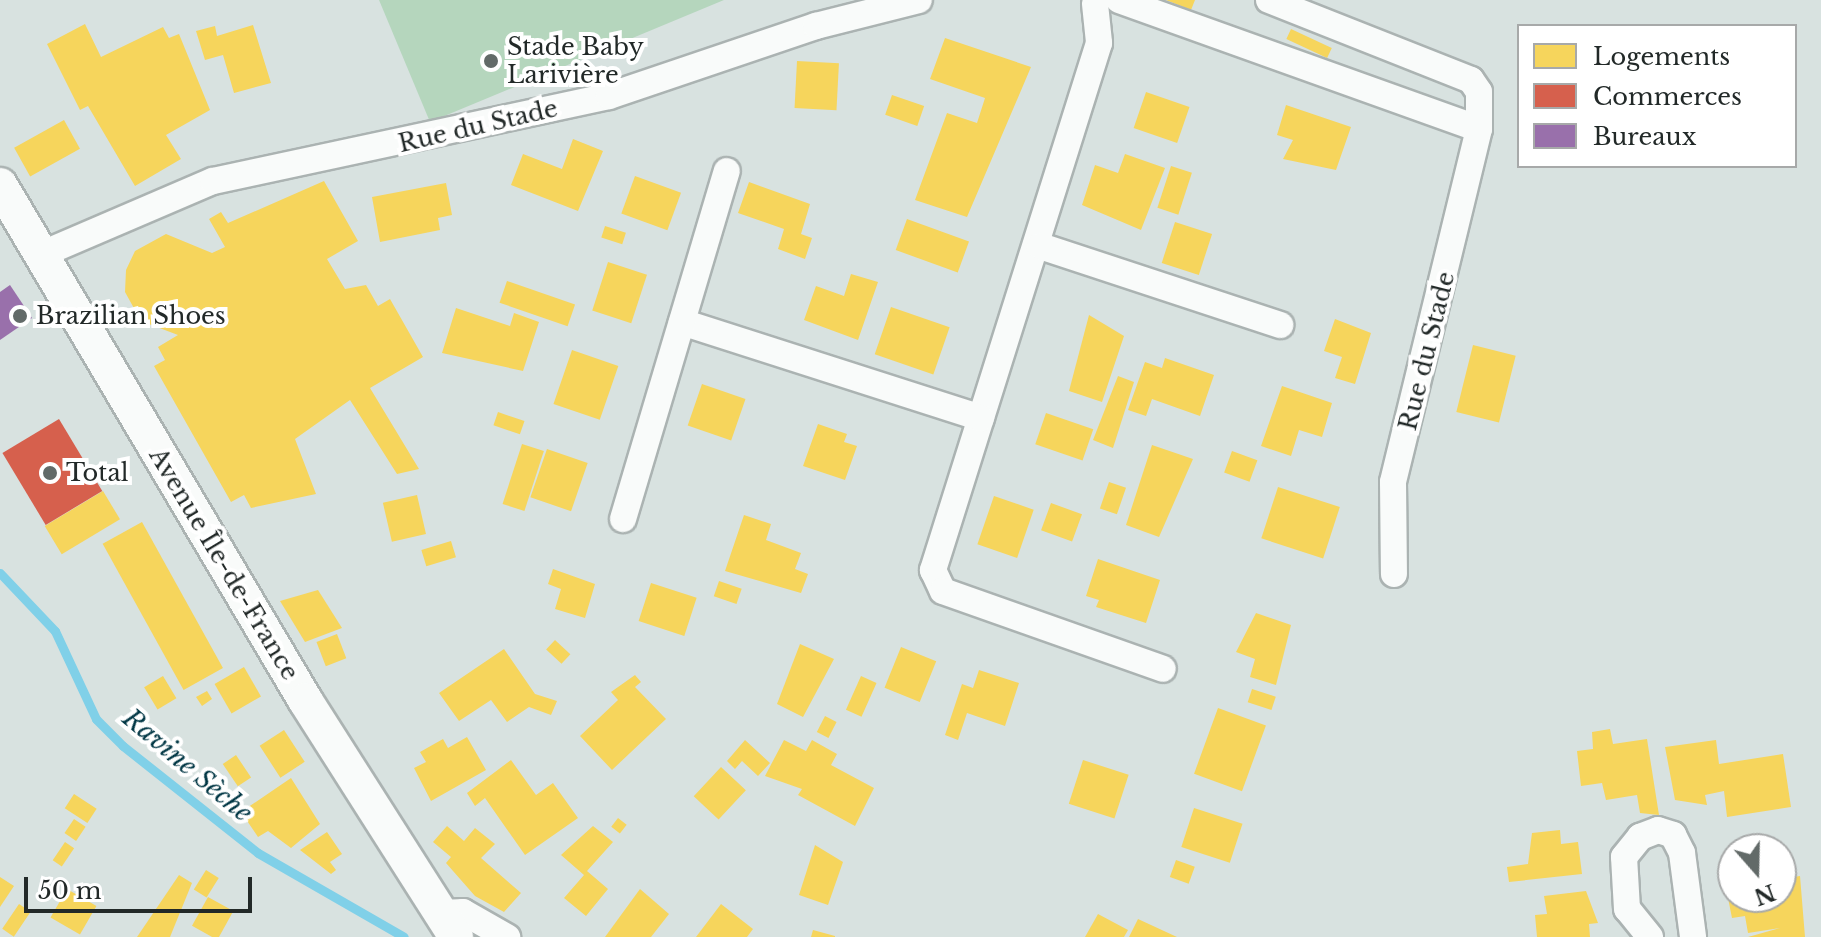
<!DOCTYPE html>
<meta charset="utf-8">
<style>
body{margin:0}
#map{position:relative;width:1821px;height:937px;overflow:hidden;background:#d8e2e0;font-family:"Libre Baskerville",serif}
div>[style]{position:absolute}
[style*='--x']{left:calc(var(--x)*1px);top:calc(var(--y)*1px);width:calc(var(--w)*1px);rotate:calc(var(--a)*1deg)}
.green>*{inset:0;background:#b5d6bd}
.homes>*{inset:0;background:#f6d55c;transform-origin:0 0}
.shops>*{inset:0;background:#d6604d;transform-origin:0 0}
.offices>*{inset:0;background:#9970ab}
.stream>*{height:9px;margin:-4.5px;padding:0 4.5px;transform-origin:4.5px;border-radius:4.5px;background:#80d0e8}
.roads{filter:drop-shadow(2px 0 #abb3b2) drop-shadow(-2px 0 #abb3b2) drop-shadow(0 2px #abb3b2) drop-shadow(0 -2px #abb3b2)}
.minor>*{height:26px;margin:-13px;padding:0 13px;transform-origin:13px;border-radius:13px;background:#f9fbfa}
.tertiary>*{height:34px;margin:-17px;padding:0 17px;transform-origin:17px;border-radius:17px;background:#f9fbfa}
.dots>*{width:22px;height:22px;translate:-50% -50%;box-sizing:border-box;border:4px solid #fff;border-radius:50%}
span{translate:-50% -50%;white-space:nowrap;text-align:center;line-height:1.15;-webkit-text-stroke:8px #fff;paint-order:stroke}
.poi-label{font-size:24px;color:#222928}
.left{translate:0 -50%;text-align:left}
.street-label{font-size:24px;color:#222928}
.water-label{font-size:26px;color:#003644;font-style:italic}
.legend{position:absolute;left:1517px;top:24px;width:280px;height:144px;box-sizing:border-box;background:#fff;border:2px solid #a7a9a9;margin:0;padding:10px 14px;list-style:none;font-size:24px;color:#222928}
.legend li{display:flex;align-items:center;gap:16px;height:40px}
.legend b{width:40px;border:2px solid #a7a9a9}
.north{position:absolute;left:1717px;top:833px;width:80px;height:80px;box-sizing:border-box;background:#fff;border:2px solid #a7a9a9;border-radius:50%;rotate:160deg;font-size:22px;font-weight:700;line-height:32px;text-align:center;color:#222928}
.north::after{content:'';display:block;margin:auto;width:28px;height:36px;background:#626a68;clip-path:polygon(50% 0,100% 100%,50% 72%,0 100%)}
.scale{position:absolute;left:24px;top:877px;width:228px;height:36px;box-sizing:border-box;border:4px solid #222928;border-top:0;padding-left:10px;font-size:24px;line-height:28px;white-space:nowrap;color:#222928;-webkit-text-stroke:6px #fff;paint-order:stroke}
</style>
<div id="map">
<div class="green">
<div style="clip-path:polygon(379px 0,724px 0,430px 122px)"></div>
</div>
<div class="homes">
<div style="clip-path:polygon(1166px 0,1195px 0,1191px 10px)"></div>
<div style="clip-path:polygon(85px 24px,101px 57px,163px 27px,169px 38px,179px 34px,210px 110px,166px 135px,181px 159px,135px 186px,88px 106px,80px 110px,47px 44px)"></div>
<div style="clip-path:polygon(253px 25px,271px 83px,234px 93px,223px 55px,205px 60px,196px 31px,215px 26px,217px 36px)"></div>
<div style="left:1291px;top:29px;width:45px;height:11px;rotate:25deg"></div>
<div style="clip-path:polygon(945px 38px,1031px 67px,967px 217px,915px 200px,947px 113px,977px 123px,985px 98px,930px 79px)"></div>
<div style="left:797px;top:61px;width:42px;height:47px;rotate:3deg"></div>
<div style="left:1146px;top:92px;width:46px;height:38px;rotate:19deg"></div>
<div style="left:892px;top:95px;width:34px;height:21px;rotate:19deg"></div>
<div style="clip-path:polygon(1286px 105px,1351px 127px,1336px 170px,1283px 159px,1293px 140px,1277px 135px)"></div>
<div style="left:64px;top:120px;width:33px;height:57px;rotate:61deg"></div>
<div style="clip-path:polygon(573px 139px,603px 151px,578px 211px,511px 185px,523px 154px,562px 169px)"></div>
<div style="clip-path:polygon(1125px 154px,1165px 168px,1141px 230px,1082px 205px,1095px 165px,1118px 173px)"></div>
<div style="left:1171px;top:166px;width:22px;height:44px;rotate:18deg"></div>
<div style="left:635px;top:176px;width:49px;height:40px;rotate:20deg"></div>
<div style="clip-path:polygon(324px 181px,358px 241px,327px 259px,345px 289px,366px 285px,378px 306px,390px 299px,423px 357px,370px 388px,419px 469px,397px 474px,350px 400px,295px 439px,316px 494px,251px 508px,244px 495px,231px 502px,154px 366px,165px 360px,158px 347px,178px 335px,141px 321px,125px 292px,126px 270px,135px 251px,166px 234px,212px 253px,225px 247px,209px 219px,221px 212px,228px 223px)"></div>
<div style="clip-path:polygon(749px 182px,810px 204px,801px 234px,812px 238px,805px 259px,778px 249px,784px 229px,738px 213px)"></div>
<div style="clip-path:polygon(446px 183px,452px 215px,438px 218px,440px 230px,380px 242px,372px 197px)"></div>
<div style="left:907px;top:219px;width:66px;height:33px;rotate:20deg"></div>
<div style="left:1175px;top:222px;width:39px;height:43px;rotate:18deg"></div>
<div style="left:605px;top:226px;width:22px;height:12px;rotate:18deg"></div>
<div style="left:608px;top:262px;width:41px;height:51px;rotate:18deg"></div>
<div style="clip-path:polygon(851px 274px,878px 282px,858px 340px,804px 320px,816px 286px,844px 296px)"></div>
<div style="left:507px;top:281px;width:72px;height:23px;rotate:19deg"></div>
<div style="left:891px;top:307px;width:62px;height:50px;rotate:19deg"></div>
<div style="clip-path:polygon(456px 308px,510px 326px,514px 313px,539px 322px,523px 371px,442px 353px)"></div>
<div style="clip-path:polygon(1089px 315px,1124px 336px,1102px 402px,1069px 391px)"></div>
<div style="clip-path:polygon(1335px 319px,1371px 333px,1355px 384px,1335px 378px,1342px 357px,1324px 351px)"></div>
<div style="left:1473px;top:345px;width:44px;height:69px;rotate:14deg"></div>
<div style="left:572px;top:350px;width:49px;height:57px;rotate:19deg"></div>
<div style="clip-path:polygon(1165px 358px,1214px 375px,1200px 416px,1152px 399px,1146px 416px,1128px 410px,1145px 362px,1162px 368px)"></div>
<div style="clip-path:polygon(1118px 376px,1134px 382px,1113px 448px,1093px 440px)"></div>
<div style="left:702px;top:384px;width:46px;height:44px;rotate:19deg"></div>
<div style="clip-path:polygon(1282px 386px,1332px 403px,1322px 437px,1299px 430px,1291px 456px,1261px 446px)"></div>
<div style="left:498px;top:412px;width:28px;height:14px;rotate:19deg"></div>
<div style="left:1046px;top:413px;width:50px;height:33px;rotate:19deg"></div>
<div style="clip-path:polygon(818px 424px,847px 434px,844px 442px,857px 446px,845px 480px,803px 466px)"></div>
<div style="left:522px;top:444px;width:23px;height:63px;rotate:18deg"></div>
<div style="clip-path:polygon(1152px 445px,1193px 459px,1159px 537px,1126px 525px)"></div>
<div style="left:547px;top:449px;width:43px;height:51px;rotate:19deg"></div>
<div style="left:1232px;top:451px;width:27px;height:23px;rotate:20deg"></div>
<div style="left:1109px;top:482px;width:18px;height:28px;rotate:19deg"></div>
<div style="left:1278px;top:487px;width:65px;height:54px;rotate:18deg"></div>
<div style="left:103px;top:491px;width:33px;height:68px;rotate:59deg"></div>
<div style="left:417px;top:495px;width:40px;height:35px;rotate:77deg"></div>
<div style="left:994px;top:496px;width:42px;height:51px;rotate:19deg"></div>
<div style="left:1051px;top:503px;width:33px;height:29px;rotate:20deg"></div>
<div style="clip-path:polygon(744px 515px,771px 524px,766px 540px,801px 553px,795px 569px,808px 574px,801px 593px,725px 571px)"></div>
<div style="left:142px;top:522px;width:167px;height:45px;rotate:61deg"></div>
<div style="left:451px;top:541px;width:17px;height:31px;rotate:73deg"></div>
<div style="clip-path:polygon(1098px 559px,1160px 580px,1146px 623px,1096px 607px,1099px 600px,1086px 596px)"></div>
<div style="clip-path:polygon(553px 569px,595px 584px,585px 618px,555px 609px,561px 589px,548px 584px)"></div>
<div style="left:719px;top:581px;width:24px;height:16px;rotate:19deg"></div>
<div style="left:651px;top:583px;width:48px;height:40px;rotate:18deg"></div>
<div style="clip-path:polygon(318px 590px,342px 628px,305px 642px,280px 601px)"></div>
<div style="clip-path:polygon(1256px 613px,1291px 625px,1276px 685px,1250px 677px,1255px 659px,1236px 652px)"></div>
<div style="left:337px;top:634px;width:26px;height:22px;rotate:69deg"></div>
<div style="left:555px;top:640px;width:21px;height:13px;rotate:43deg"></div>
<div style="clip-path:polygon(800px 644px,834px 659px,803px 717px,777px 704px)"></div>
<div style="left:901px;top:647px;width:38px;height:44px;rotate:22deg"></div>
<div style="clip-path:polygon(504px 649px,535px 694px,557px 701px,551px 715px,529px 707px,507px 722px,491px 700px,459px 721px,439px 693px)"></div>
<div style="left:244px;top:667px;width:34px;height:34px;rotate:60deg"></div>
<div style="clip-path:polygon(979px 670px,1019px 683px,1005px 726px,967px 713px,958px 740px,945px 735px,962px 684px,973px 688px)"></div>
<div style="clip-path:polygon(635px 675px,641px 682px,635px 687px,666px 719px,612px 770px,580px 736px,618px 700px,611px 692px)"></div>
<div style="left:163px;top:676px;width:26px;height:22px;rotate:59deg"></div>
<div style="left:861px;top:676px;width:17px;height:37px;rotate:24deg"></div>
<div style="left:1252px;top:689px;width:25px;height:14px;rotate:18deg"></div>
<div style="clip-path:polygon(207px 691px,212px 699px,202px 706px,196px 697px)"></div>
<div style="left:1218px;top:708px;width:51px;height:70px;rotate:20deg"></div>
<div style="left:825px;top:716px;width:13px;height:18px;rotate:27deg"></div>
<div style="clip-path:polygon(1610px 729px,1613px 744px,1647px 739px,1659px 815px,1640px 813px,1637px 795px,1606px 800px,1602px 783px,1581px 786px,1577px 751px,1593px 749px,1592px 732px)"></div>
<div style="left:284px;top:730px;width:38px;height:29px;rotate:57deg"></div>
<div style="clip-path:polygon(467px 737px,486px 770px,431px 801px,414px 768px,426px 762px,420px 752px,443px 739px,448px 748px)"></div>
<div style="clip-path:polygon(745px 740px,770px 763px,758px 776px,742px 761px,735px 769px,727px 761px)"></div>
<div style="clip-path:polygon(784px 740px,806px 751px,812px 740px,837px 754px,831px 765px,874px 788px,855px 826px,798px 795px,802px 789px,765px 776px)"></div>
<div style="clip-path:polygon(1716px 740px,1719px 764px,1783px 754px,1791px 807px,1727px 817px,1724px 791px,1705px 795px,1707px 805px,1675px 800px,1665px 747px)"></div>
<div style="left:236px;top:755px;width:27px;height:16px;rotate:56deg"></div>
<div style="clip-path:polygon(511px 760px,536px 795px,553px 783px,578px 818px,525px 855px,485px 798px,475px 806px,467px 793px)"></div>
<div style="left:1083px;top:760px;width:48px;height:46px;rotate:18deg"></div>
<div style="left:721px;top:767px;width:34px;height:40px;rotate:43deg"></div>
<div style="clip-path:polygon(291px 778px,320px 824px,291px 848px,268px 831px,258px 837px,241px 812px)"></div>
<div style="left:74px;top:794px;width:27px;height:17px;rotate:33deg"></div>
<div style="left:1194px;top:808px;width:51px;height:41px;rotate:18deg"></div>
<div style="left:618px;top:818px;width:11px;height:11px;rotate:38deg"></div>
<div style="left:74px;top:819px;width:14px;height:17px;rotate:34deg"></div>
<div style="clip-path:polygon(447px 826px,464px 841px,475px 828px,495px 844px,481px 858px,521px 893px,504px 912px,475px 896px,446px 863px,451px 857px,433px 842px)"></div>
<div style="clip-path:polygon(593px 826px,613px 842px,587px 871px,608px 889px,586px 916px,564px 898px,584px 875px,561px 855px)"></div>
<div style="clip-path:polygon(1560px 830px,1561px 844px,1578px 842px,1582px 874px,1509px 882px,1507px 867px,1528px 864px,1532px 833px)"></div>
<div style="clip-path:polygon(327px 832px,342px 854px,330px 862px,336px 870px,331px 874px,300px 850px)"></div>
<div style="left:65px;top:842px;width:11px;height:22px;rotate:34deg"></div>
<div style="clip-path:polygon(815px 845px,843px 862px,828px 905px,799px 895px)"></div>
<div style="left:1176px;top:860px;width:20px;height:18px;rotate:20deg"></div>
<div style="left:206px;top:870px;width:15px;height:23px;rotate:32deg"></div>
<div style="clip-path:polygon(179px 875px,192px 883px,170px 937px,137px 937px)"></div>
<div style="clip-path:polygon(1800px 876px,1805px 937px,1748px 937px,1780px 928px,1748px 933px,1745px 916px,1732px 918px,1726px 888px,1733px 887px,1733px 897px,1781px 897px,1781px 879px)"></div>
<div style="clip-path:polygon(0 877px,14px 886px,0 907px)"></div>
<div style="left:67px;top:889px;width:34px;height:33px;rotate:30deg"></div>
<div style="clip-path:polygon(640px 889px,669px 914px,651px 937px,605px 937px)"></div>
<div style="clip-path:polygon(1586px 891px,1598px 923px,1589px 924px,1590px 937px,1537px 937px,1535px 915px,1547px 914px,1544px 896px)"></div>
<div style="left:208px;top:897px;width:29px;height:33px;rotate:29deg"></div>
<div style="left:19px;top:904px;width:14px;height:30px;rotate:34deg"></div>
<div style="clip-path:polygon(721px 904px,753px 929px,747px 937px,696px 937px)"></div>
<div style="clip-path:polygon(1098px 914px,1128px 930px,1124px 937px,1085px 937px)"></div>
<div style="clip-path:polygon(1138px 919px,1177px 937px,1129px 937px)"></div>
<div style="clip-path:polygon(813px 930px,835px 936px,835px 937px,811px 937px)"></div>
</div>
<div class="shops">
<div style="left:59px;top:419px;width:84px;height:66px;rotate:59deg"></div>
</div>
<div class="offices">
<div style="clip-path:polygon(10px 285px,32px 318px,0 340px,0 292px)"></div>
</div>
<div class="stream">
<div style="--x:0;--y:573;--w:80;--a:46.5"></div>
<div style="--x:55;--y:631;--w:97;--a:65"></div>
<div style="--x:96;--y:719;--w:38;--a:45"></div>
<div style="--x:123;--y:746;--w:172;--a:38.4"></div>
<div style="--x:258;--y:853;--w:168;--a:29.9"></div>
</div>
<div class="roads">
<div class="minor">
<div style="--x:1119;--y:0;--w:382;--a:19.7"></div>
<div style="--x:1269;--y:0;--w:217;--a:21.6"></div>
<div style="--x:1471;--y:80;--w:14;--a:56"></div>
<div style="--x:1479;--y:92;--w:37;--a:90"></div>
<div style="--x:1479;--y:129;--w:363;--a:103.7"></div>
<div style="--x:1393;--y:482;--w:92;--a:89.4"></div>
<div style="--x:1095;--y:4;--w:39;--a:84"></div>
<div style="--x:1099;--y:43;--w:553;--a:107.48"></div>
<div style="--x:933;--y:570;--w:23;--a:65"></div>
<div style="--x:943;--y:591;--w:233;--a:19.5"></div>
<div style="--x:1040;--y:246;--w:253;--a:18.2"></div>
<div style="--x:40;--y:255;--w:188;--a:-23.2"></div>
<div style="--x:213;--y:181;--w:405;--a:-12.1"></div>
<div style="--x:609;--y:96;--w:219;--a:-18.7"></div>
<div style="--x:816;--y:26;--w:106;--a:-14.2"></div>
<div style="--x:682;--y:322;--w:314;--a:17.8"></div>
<div style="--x:623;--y:519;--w:363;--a:-73.4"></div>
<div style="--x:444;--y:913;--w:19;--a:-3"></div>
<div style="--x:463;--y:912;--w:51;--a:29.6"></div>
<div style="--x:1650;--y:937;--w:36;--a:-129"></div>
<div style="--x:1627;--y:909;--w:52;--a:-93.3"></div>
<div style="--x:1624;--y:857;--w:26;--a:-51"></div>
<div style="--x:1640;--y:837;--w:19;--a:-21"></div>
<div style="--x:1658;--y:830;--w:16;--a:18"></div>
<div style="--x:1673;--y:835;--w:20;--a:63"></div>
<div style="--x:1682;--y:853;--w:85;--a:82.5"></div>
</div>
<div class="tertiary">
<div style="--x:0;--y:185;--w:599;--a:59.36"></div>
<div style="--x:305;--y:700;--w:281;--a:57.5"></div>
</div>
</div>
<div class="dots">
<div style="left:491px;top:61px;background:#626a68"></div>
<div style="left:20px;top:316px;background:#626a68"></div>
<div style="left:50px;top:473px;background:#626a68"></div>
</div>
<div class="poi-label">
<span class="left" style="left:507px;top:61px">Stade Baby<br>Larivière</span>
<span class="left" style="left:36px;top:316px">Brazilian Shoes</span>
<span class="left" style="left:66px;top:473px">Total</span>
</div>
<div class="street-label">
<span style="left:478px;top:126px;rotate:-13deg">Rue du Stade</span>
<span style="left:1427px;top:351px;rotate:-76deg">Rue du Stade</span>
<span style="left:224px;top:564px;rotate:59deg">Avenue Île-de-France</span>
</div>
<div class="water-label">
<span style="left:187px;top:766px;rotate:40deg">Ravine Sèche</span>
</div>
<ul class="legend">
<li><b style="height:22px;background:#f6d55c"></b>Logements</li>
<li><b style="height:22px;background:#d6604d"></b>Commerces</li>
<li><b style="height:22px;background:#9970ab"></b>Bureaux</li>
</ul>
<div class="north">N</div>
<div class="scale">50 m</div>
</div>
